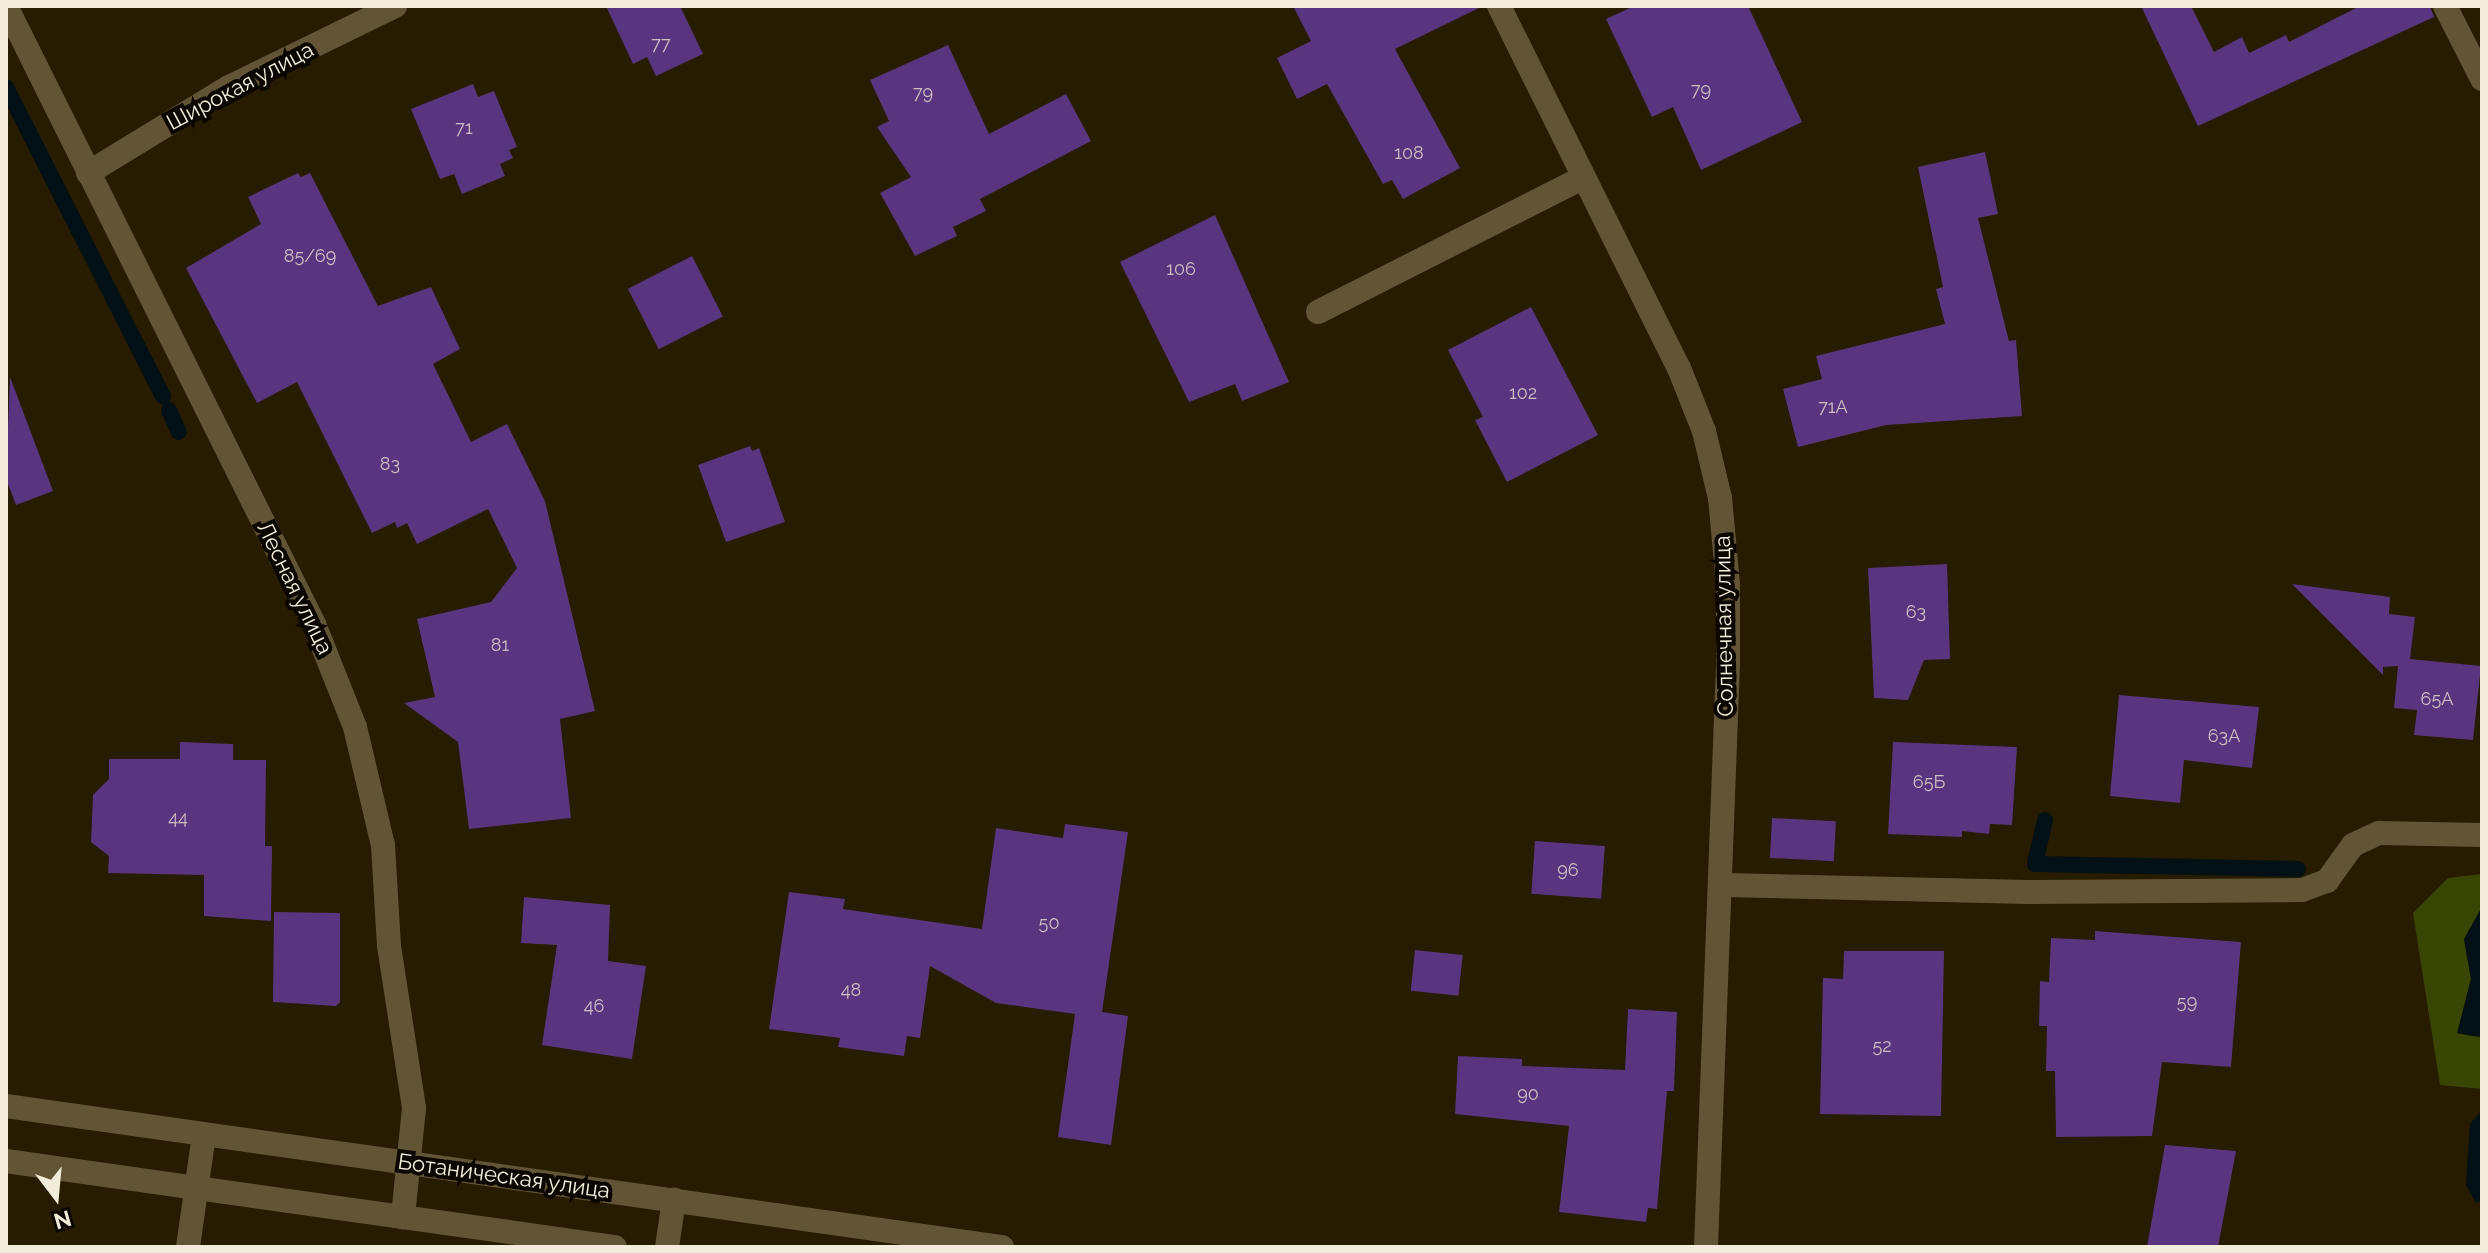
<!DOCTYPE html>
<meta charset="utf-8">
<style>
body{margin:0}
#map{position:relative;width:2488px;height:1253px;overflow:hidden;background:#271b00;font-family:Raleway,sans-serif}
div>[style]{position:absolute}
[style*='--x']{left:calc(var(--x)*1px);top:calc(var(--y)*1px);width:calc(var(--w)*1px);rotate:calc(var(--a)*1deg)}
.green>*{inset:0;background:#394603}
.water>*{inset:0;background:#031117}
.stream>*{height:16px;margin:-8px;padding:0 8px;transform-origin:8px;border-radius:8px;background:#031117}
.building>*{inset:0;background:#59357f;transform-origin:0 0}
.minor>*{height:24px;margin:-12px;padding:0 12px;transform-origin:12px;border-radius:12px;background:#625536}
span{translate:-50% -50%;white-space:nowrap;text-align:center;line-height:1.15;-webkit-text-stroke:8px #0b0600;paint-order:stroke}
.number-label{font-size:18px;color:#cdbec4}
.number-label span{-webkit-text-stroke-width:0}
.street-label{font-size:22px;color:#f4ecdb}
.frame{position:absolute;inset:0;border:8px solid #f4ecdb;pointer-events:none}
.north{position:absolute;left:16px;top:1157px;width:80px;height:80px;-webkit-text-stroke:6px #0b0600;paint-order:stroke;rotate:164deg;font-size:22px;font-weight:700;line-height:32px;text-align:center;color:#f4ecdb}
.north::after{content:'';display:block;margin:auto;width:28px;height:36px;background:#f4ecdb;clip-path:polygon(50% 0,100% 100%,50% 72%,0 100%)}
</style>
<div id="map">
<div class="green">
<div style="clip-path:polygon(2482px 874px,2482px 907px,2464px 939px,2471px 979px,2458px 1033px,2482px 1037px,2482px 1089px,2440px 1085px,2413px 913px,2448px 878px)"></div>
</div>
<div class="water">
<div style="clip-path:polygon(2482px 907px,2482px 1037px,2472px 1036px,2457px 1033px,2471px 979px,2464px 939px)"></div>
<div style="clip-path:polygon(2482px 1110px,2482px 1200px,2476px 1203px,2466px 1185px,2470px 1124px)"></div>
</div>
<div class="stream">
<div style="--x:6;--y:87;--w:347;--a:63.1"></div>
<div style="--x:169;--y:410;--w:24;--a:66"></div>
<div style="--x:2045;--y:820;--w:45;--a:102.8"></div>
<div style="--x:2035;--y:864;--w:263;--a:1.1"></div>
</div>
<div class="building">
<div style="clip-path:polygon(606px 6px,680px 6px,703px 54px,656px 76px,647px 57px,633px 64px)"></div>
<div style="clip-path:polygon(1293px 6px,1483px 6px,1395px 49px,1460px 168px,1403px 199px,1392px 180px,1383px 184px,1327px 84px,1297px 99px,1277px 58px,1311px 41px)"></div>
<div style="clip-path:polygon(1634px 6px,1748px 6px,1802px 122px,1701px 170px,1673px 107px,1652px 117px,1606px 19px)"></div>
<div style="clip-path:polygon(2141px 6px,2191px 6px,2214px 52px,2242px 37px,2249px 53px,2286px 35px,2289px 42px,2360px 6px,2430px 6px,2434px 17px,2198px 126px)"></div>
<div style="clip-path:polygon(948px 45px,989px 134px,1066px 94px,1091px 141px,980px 199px,986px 211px,953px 227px,957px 236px,915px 256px,880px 193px,911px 177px,877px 127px,889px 121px,870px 80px)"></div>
<div style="clip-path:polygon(473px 84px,478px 97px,494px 91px,517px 147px,509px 150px,513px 158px,500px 164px,505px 176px,462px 194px,454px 174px,440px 179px,411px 109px)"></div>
<div style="clip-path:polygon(1985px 152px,1998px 214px,1978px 218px,2009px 341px,2016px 340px,2022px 416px,1886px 425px,1798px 447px,1783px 389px,1822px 379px,1816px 356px,1945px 324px,1936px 289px,1943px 287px,1918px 167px)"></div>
<div style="clip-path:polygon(298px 173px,301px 177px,310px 173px,378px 306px,431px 287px,460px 349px,433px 364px,471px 442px,507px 424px,545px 501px,595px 711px,560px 719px,571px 818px,469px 829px,458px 742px,404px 703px,435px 697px,417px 619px,491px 602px,517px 568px,488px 509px,417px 544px,407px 523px,397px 528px,395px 522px,372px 533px,297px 382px,257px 403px,186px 268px,261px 224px,248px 197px)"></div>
<div style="clip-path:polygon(1215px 215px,1289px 382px,1242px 401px,1235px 384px,1189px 402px,1120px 262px)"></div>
<div style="left:692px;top:256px;width:68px;height:72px;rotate:63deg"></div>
<div style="clip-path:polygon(1531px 307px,1598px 435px,1507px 482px,1475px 420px,1483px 417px,1448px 350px)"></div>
<div style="clip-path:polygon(10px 377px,53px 491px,16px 505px,6px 479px)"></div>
<div style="clip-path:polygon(750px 446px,752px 451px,759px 448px,785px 522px,726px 542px,698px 465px)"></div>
<div style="clip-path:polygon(1947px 564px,1950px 659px,1924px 660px,1908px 700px,1874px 698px,1868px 568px)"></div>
<div style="clip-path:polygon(2292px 584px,2390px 597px,2389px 614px,2415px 617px,2410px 659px,2481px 666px,2473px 740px,2414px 735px,2417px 710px,2394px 708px,2398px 666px,2383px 667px,2383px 675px)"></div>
<div style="clip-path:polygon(2119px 695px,2259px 707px,2252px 768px,2184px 760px,2180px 803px,2110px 796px)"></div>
<div style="clip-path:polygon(180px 742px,233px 744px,233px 760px,266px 760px,265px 846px,272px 846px,271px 921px,204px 916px,204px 875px,108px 873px,109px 856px,91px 842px,93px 795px,109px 779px,109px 759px,180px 759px)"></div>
<div style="clip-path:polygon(1893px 742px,2017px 747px,2012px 825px,1990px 824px,1989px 834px,1962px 831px,1962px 837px,1888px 834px)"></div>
<div style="left:1772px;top:818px;width:64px;height:40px;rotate:3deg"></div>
<div style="clip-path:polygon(1065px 824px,1128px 832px,1102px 1012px,1128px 1016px,1111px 1145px,1058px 1137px,1075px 1014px,996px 1003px,930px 966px,920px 1038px,907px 1036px,904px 1056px,838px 1047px,840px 1038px,769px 1029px,789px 892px,845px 899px,843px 909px,982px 929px,996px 828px,1063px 838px)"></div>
<div style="left:1535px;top:841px;width:70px;height:53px;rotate:4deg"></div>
<div style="clip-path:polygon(524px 897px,610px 905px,608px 961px,646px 966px,632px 1059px,542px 1045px,557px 945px,521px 943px)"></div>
<div style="clip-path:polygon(274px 912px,340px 913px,340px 1002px,336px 1006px,273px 1002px)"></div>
<div style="clip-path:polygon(2095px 931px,2241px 942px,2231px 1067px,2162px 1062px,2152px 1136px,2056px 1137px,2055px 1071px,2046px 1071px,2047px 1026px,2039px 1026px,2040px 981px,2049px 982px,2051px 938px,2095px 940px)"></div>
<div style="left:1415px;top:950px;width:48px;height:41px;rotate:6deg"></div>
<div style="clip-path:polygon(1844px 951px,1944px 951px,1941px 1116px,1820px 1114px,1823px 978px,1843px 979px)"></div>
<div style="clip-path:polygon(1628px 1009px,1677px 1012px,1674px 1091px,1667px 1091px,1657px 1209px,1648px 1208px,1646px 1222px,1559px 1212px,1569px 1126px,1455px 1114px,1458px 1056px,1522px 1059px,1522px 1066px,1625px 1070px)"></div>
<div style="clip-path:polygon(2165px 1145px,2236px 1151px,2218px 1247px,2147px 1247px)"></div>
</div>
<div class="minor">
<div style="--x:6;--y:6;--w:690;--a:63.51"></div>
<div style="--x:314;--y:624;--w:111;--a:68.3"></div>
<div style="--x:355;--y:727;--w:121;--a:76.7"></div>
<div style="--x:383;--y:845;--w:101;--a:86.6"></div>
<div style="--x:389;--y:946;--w:164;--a:81.2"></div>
<div style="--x:414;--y:1108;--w:110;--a:95.8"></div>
<div style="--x:1499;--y:6;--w:404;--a:63.6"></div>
<div style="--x:1679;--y:368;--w:68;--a:68.4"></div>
<div style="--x:1704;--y:431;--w:69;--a:76.6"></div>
<div style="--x:1720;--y:498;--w:87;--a:84.7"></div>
<div style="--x:1728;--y:585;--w:79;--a:90"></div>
<div style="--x:1728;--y:664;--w:583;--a:92.16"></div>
<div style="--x:2445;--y:6;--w:82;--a:63.1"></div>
<div style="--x:88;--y:173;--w:165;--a:-31.4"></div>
<div style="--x:229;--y:87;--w:185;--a:-26"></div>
<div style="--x:1318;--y:312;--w:298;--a:-26.9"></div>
<div style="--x:1723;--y:885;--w:305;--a:1.3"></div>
<div style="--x:2028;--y:892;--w:274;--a:-0.4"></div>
<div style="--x:2302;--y:890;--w:27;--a:-20"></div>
<div style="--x:2327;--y:881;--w:44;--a:-54.2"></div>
<div style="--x:2353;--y:845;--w:29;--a:-25"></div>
<div style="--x:2379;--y:833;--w:103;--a:1.1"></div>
<div style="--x:6;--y:1106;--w:1006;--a:8.06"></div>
<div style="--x:6;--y:1161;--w:615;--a:8.04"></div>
<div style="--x:188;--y:1247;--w:113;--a:-81.9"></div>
<div style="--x:667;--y:1247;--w:48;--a:-81.5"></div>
</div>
<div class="number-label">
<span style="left:661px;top:44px">77</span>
<span style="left:1701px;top:90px">79</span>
<span style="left:923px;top:93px">79</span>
<span style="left:464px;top:128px">71</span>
<span style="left:1409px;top:153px">108</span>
<span style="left:310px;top:256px">85/69</span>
<span style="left:1181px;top:269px">106</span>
<span style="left:1523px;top:393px">102</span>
<span style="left:1833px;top:407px">71А</span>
<span style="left:390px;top:464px">83</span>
<span style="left:1916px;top:612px">63</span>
<span style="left:500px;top:645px">81</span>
<span style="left:2437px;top:699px">65А</span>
<span style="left:2224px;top:736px">63А</span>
<span style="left:1929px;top:782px">65Б</span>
<span style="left:178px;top:818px">44</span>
<span style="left:1568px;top:870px">96</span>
<span style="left:1049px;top:923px">50</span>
<span style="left:851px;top:990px">48</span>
<span style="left:2187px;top:1002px">59</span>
<span style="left:594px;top:1006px">46</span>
<span style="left:1882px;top:1046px">52</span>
<span style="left:1528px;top:1094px">90</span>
</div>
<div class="street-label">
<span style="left:240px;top:86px;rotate:-28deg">Широкая улица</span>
<span style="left:295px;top:588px;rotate:64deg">Лесная улица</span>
<span style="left:1724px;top:626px;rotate:-91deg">Солнечная улица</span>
<span style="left:504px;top:1176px;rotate:8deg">Ботаническая улица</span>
</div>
<div class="frame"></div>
<div class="north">N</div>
</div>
